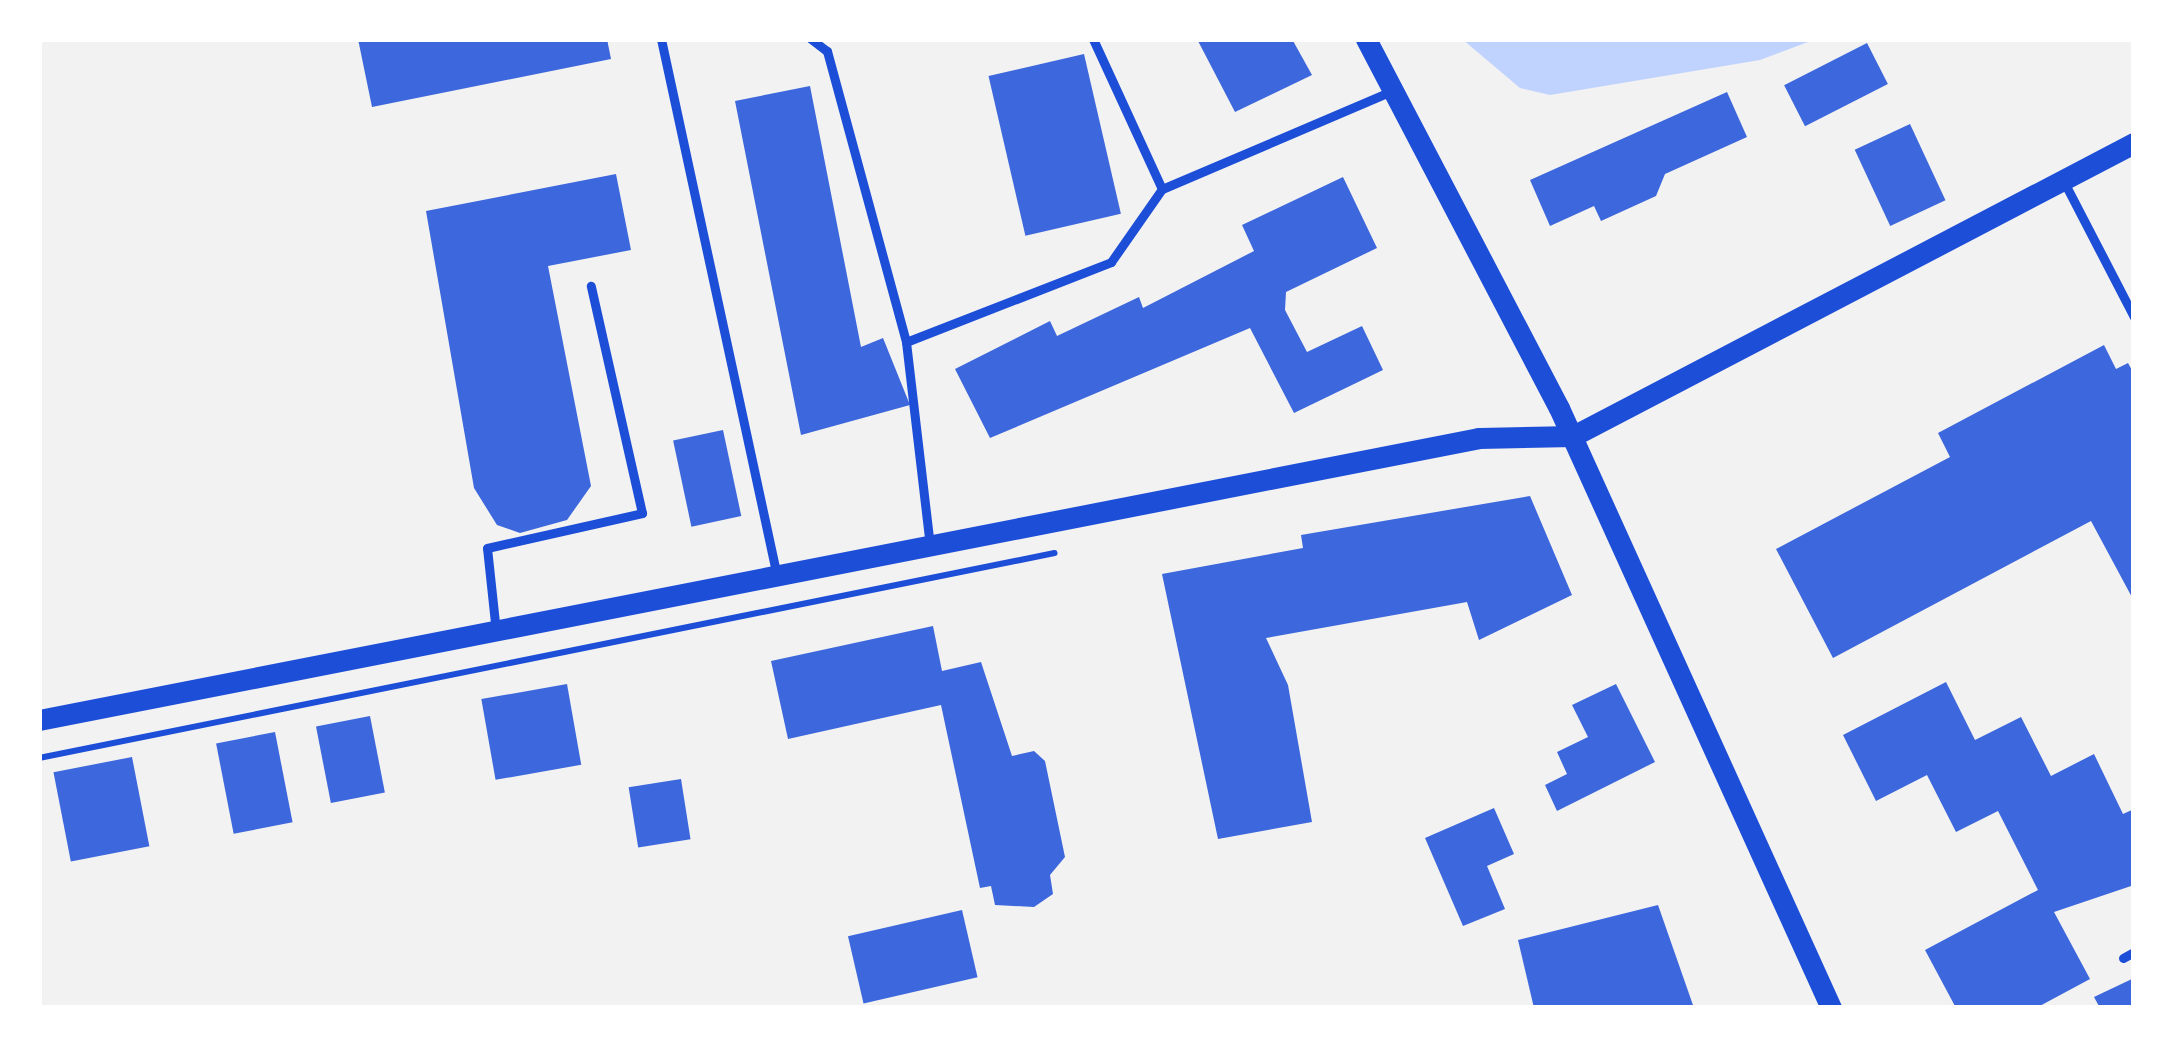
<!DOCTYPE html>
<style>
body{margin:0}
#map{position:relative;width:2173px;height:1047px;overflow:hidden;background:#f2f2f2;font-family:"Nunito Sans",sans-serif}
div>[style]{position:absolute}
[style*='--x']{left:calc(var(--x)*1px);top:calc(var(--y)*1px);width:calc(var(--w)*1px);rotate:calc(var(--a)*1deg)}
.water>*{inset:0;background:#bfd3fe}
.building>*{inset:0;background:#3d67dc;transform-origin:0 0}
.path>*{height:6px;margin:-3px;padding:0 3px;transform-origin:3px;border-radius:3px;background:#1d4ed8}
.service>*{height:9px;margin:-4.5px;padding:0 4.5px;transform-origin:4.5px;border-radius:4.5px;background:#1d4ed8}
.tertiary>*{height:21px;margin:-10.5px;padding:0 10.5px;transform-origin:10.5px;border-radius:10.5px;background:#1d4ed8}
span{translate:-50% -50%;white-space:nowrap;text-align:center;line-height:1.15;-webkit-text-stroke:10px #fff;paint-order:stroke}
.frame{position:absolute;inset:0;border:42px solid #fff;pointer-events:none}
</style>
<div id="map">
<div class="water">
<div style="clip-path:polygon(1462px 39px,1816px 39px,1760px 60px,1550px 95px,1520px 88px)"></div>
</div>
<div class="building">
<div style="clip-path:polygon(358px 39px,607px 39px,611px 59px,372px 107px)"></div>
<div style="clip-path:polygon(1197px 39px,1292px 39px,1312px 75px,1235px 112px)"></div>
<div style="left:1867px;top:43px;width:46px;height:93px;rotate:63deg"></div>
<div style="left:1084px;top:54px;width:164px;height:98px;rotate:77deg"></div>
<div style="clip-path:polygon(810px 86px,861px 347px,883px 338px,910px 405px,801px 435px,735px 101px)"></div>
<div style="clip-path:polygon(1727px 92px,1747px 137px,1665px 174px,1656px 196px,1601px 221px,1594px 206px,1550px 226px,1530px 180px)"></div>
<div style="left:1910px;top:124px;width:84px;height:61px;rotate:65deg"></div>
<div style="clip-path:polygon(616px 174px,631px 250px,548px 266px,591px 486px,567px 520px,520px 533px,497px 525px,474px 488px,426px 211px)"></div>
<div style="clip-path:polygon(1343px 177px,1377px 248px,1286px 292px,1285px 310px,1307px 352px,1362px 326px,1383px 370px,1294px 413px,1250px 328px,990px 438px,955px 369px,1050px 321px,1057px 336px,1139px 297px,1143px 308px,1254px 251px,1242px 225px)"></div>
<div style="clip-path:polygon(2104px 345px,2116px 369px,2128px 363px,2134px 374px,2134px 601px,2091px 521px,1833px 658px,1776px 549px,1950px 457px,1938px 433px)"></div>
<div style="left:723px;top:430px;width:88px;height:51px;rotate:78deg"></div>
<div style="clip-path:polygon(1530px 496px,1572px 595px,1479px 640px,1467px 602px,1266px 638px,1288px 685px,1312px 822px,1218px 839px,1162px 574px,1303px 548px,1301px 535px)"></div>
<div style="clip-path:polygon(933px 626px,942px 671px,981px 662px,1012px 756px,1034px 751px,1045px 761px,1065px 857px,1050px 875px,1053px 894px,1034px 907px,995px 905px,991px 886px,980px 888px,941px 705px,788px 739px,771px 661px)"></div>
<div style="clip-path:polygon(1946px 682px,1975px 740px,2021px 717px,2051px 776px,2094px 754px,2123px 814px,2134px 809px,2134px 885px,2054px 912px,2090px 979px,2036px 1008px,1956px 1008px,1925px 950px,2038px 890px,1998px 811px,1956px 832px,1927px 775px,1876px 801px,1843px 735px)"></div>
<div style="left:567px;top:684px;width:82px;height:87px;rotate:80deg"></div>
<div style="clip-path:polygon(1616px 684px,1655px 762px,1557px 811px,1545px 785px,1567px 774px,1557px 752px,1588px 737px,1572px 705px)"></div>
<div style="left:370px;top:716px;width:78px;height:55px;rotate:79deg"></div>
<div style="left:275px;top:732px;width:92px;height:60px;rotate:79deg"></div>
<div style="left:132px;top:757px;width:91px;height:80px;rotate:79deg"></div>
<div style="left:681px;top:779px;width:61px;height:53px;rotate:81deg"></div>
<div style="clip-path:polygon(1494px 808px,1514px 854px,1487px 866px,1505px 909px,1463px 926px,1425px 838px)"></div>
<div style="clip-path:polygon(1658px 905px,1694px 1008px,1534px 1008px,1518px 940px)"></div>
<div style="left:962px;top:910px;width:69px;height:117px;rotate:77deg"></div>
<div style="clip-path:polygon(2134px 978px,2134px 1008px,2100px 1008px,2094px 997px)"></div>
</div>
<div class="path">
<div style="--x:39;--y:758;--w:1036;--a:-11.41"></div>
</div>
<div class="service">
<div style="--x:661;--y:39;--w:545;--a:77.82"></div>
<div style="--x:811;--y:39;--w:20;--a:37"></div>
<div style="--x:827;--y:51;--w:302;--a:74.8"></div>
<div style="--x:906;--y:342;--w:206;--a:83.3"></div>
<div style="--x:1093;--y:39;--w:165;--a:65.3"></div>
<div style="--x:2063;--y:180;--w:154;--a:62.6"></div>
<div style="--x:906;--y:342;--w:220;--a:-21.3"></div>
<div style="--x:1111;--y:262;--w:89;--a:-55.1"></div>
<div style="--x:1162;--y:189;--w:250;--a:-23.1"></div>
<div style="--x:496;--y:632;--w:84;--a:-96.1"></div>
<div style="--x:487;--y:548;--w:159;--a:-12.7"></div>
<div style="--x:642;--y:513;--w:233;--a:-102.7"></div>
<div style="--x:2123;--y:958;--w:13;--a:-29"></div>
</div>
<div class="tertiary">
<div style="--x:1366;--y:39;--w:416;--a:62.4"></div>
<div style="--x:1559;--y:408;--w:659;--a:65.61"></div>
<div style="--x:39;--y:720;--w:1467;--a:-11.08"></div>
<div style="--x:1479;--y:438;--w:94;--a:-1.2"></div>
<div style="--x:1573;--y:436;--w:633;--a:-27.58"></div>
</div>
<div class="frame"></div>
</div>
